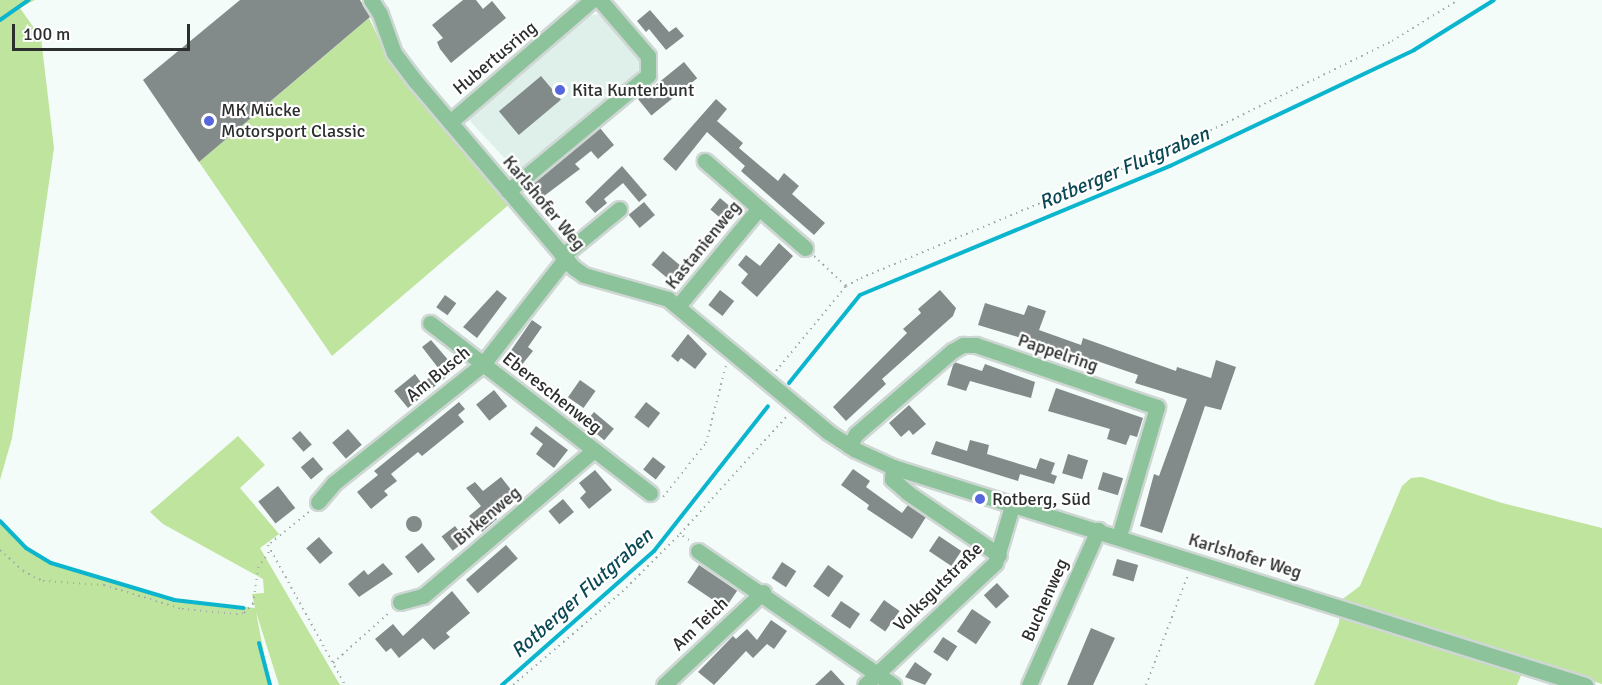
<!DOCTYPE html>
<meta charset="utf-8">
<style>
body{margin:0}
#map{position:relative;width:1602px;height:685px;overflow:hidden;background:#f3fcf9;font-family:Signika,sans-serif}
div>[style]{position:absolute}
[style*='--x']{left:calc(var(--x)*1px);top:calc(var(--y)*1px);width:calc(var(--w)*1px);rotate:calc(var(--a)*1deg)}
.built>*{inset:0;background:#dff0ea}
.green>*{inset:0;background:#bfe49e}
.stream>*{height:4px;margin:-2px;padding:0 2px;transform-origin:2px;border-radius:2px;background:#0bb5ce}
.building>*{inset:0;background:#828b8a;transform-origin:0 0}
.round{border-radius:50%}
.path>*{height:2px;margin-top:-1px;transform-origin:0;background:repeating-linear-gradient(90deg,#a5aca9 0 1.5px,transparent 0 6px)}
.roads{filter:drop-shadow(2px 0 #cfd7d4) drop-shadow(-2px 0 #cfd7d4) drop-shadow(0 2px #cfd7d4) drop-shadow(0 -2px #cfd7d4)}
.minor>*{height:15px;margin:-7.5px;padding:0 7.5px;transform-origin:7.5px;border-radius:7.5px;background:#8dc39a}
.dots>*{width:16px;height:16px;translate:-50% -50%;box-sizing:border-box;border:3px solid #fff;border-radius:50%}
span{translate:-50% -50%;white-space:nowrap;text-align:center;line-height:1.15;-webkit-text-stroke:4.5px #fff;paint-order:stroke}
.street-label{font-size:18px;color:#2c2f2e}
.poi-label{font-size:18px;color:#2c2f2e}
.left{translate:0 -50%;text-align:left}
.water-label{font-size:20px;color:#0a4953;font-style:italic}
.scale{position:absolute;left:12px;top:24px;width:178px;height:27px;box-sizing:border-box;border:3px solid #2c2f2e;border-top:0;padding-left:8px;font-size:18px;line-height:21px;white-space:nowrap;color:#2c2f2e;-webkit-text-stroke:4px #fff;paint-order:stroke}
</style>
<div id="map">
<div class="built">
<div style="clip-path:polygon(604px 14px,640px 58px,638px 73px,518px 173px,470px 121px,469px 114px,591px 15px)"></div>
</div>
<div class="green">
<div style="clip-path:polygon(0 0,35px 0,20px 8px,41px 38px,54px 148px,12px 438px,0 480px)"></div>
<div style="clip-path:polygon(369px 18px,388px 58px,511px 203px,332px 356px,199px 162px)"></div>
<div style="clip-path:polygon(238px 436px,265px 465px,240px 488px,279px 534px,260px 548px,340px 685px,279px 685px,256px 612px,270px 685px,0 685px,0 521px,26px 548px,51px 563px,174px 600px,255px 608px,252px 594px,264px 593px,263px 579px,163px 524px,150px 512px)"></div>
<div style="clip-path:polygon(1422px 477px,1502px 503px,1602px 528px,1602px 684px,1528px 659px,1517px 685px,1314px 685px,1339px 623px,1340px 601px,1360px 586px,1402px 486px,1411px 478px)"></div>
</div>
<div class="stream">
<div style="--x:0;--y:20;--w:35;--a:-35"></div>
<div style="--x:789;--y:383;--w:113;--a:-51.1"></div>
<div style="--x:860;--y:295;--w:336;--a:-22.6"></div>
<div style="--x:1170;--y:166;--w:270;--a:-25.4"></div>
<div style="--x:1414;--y:50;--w:94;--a:-32"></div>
<div style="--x:0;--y:521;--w:37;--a:46"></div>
<div style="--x:26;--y:548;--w:29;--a:31"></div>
<div style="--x:51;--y:563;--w:128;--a:16.7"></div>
<div style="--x:174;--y:600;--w:70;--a:6.5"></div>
<div style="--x:259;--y:643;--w:43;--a:75.3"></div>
<div style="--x:502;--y:685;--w:203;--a:-41.4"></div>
<div style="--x:654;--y:551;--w:184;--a:-51.8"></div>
</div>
<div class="building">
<div style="clip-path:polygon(240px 0,360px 0,370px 17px,199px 162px,143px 80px)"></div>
<div style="clip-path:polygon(463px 0,476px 0,483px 9px,492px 1px,506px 18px,451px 63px,440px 49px,437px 42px,443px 38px,432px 25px)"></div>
<div style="clip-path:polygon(650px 10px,669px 32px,676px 27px,684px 36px,666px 50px,649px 29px,646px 32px,637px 21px)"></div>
<div style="left:684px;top:62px;width:21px;height:59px;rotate:51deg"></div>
<div style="left:541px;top:76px;width:31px;height:55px;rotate:50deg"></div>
<div style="clip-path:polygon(716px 99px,727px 109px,717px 121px,743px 143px,739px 148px,778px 181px,784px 173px,799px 186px,792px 194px,825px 223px,814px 235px,741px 171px,745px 166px,707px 132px,676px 171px,663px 159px)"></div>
<div style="clip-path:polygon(600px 128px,614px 145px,598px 159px,591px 151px,575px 164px,580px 169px,540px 199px,530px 187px)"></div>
<div style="clip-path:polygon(622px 166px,647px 195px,639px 202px,623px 183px,604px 199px,607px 203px,595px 213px,585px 202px)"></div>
<div style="left:720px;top:198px;width:17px;height:15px;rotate:40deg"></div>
<div style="left:644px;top:202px;width:17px;height:20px;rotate:50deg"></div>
<div style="clip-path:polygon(779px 243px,793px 256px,757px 297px,741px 283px,748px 274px,738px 265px,746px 255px,760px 266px)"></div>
<div style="left:663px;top:251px;width:23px;height:18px;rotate:40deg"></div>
<div style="clip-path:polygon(497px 290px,507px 298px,477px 338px,463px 327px)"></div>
<div style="left:720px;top:290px;width:18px;height:19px;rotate:38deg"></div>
<div style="clip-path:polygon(940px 290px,956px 308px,953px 316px,882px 379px,886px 384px,846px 421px,833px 407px,907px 333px,903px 329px,921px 313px,918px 309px)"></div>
<div style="left:445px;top:295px;width:14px;height:15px;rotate:36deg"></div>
<div style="clip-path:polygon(985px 303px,1024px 315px,1028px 305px,1046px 311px,1039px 330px,1081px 345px,1083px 338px,1176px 371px,1177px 367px,1211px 378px,1216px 360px,1236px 367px,1221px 410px,1205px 406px,1162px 533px,1140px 526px,1154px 474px,1159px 476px,1187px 399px,1135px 383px,1138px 375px,1097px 361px,1063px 354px,1062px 357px,1042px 350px,1044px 345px,978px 325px)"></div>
<div style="clip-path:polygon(532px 320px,542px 327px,528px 347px,533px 351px,516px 372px,503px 362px)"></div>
<div style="clip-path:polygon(688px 334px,707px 354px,695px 369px,681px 358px,678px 362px,671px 356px)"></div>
<div style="clip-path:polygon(431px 340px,456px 369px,408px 408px,394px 391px,415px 374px,422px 384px,439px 369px,422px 347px)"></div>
<div style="clip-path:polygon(954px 362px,982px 371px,985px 364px,1035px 382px,1031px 398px,970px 381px,966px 391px,947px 385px)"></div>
<div style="left:580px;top:380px;width:19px;height:21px;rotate:35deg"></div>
<div style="clip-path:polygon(1056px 388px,1143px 418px,1137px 437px,1130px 435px,1126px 445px,1107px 439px,1110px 429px,1048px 411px)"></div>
<div style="left:494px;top:390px;width:21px;height:23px;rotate:51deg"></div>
<div style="clip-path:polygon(459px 402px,465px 409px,458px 415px,464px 422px,422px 456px,418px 452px,391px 474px,397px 481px,384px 491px,388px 495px,371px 509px,357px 492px,378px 475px,374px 471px)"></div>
<div style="left:646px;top:402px;width:18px;height:19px;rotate:38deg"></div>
<div style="clip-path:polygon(909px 405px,926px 424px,913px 435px,909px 430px,901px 437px,889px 423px)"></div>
<div style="left:594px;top:412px;width:26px;height:15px;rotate:40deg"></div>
<div style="clip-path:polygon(536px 426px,568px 450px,554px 468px,536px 454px,543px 444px,530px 434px)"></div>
<div style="left:348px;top:429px;width:21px;height:21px;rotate:49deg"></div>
<div style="left:300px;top:431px;width:18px;height:11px;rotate:49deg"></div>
<div style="clip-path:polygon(970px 440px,989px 445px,987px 454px,1036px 469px,1040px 458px,1055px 463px,1051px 474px,1057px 476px,1054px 484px,1020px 474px,1018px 481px,931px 454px,936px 441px,967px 451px)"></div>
<div style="left:1068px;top:454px;width:21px;height:20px;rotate:17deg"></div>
<div style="left:313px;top:457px;width:16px;height:16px;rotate:50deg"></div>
<div style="left:653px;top:457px;width:16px;height:16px;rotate:38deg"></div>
<div style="clip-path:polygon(853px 469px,870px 481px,866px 487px,902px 513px,908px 505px,926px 517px,912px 539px,867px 509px,869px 505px,841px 485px)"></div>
<div style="clip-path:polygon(595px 470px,612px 490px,589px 509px,580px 498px,586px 492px,579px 483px)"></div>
<div style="left:1103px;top:472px;width:21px;height:18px;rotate:17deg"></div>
<div style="clip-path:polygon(501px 477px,512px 491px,489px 510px,497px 519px,482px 532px,469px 516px,481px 506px,466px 488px,475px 482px,483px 491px)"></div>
<div style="left:278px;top:486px;width:28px;height:25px;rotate:52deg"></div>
<div style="left:563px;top:499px;width:17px;height:19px;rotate:50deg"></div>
<div class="round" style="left:406px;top:516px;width:16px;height:16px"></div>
<div style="left:455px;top:526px;width:18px;height:17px;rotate:52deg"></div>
<div style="left:939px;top:536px;width:27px;height:18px;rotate:34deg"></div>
<div style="left:319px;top:537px;width:21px;height:17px;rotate:49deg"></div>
<div style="left:422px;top:543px;width:21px;height:22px;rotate:51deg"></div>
<div style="left:506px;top:545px;width:18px;height:53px;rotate:49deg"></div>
<div style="left:1117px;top:559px;width:22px;height:17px;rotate:16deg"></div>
<div style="left:782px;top:562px;width:17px;height:19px;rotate:33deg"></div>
<div style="clip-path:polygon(383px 563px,393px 574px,359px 597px,348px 584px,364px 570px,368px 575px)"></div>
<div style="left:699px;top:565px;width:46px;height:21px;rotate:34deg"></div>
<div style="left:828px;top:565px;width:19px;height:26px;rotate:35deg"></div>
<div style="left:997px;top:583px;width:18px;height:18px;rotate:47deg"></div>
<div style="clip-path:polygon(452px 591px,470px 613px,446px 633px,450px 637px,434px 650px,423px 638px,399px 658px,391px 648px,386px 652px,375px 639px,393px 624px,403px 636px)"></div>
<div style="left:884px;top:600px;width:19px;height:25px;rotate:35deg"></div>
<div style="left:841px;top:601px;width:23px;height:18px;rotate:34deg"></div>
<div style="left:972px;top:609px;width:23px;height:27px;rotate:34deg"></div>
<div style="clip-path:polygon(771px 620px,787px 631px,774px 649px,767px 644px,753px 658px,746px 651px,714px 685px,698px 672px,733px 636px,736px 639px,747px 629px,757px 640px)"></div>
<div style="clip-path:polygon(1091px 628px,1115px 638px,1093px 685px,1067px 685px)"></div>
<div style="left:943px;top:637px;width:17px;height:18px;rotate:33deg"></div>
<div style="clip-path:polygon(915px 662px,932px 674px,925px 685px,905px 677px)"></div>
<div style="clip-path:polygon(831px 670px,845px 685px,815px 685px)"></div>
</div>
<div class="path">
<div style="--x:814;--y:256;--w:44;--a:43.2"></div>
<div style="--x:776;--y:371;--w:110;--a:-50.5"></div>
<div style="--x:846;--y:286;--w:17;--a:-28"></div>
<div style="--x:861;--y:278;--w:355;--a:-22.7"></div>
<div style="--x:1189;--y:141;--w:226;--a:-26.2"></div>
<div style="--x:1392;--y:41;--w:78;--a:-31.8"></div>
<div style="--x:663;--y:497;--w:69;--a:-51.5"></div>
<div style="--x:706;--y:443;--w:81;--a:-75.6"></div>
<div style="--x:309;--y:512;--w:53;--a:141.2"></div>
<div style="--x:268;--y:545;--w:160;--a:61.2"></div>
<div style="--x:689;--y:540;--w:11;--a:-146"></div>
<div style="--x:680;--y:534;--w:159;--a:-47.8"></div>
<div style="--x:0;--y:550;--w:31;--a:42"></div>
<div style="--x:23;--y:571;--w:22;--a:27"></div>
<div style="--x:43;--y:581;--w:61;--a:3.8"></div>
<div style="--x:104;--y:585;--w:82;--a:17.1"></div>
<div style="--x:182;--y:609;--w:54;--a:5.3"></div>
<div style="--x:236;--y:614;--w:8;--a:-7"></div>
<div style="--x:244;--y:613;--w:13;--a:-45"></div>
<div style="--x:253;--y:604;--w:36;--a:-82"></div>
<div style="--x:258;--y:568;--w:22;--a:-56"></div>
<div style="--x:333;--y:663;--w:78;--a:-41.9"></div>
<div style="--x:513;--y:685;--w:143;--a:-40.5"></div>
<div style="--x:622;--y:592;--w:82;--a:-45"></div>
<div style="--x:1146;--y:685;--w:118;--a:-69.1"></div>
</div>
<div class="roads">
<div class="minor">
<div style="--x:371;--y:0;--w:17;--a:57"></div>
<div style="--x:380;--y:14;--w:41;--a:70.3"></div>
<div style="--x:394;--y:53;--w:36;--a:53"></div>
<div style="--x:416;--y:82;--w:244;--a:49.7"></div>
<div style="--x:574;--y:268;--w:12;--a:35"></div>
<div style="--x:584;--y:275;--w:87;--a:15.9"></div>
<div style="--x:668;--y:299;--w:208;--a:39.7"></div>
<div style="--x:828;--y:432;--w:33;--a:33"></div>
<div style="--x:856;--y:450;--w:41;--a:24.7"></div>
<div style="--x:893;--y:467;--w:726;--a:17.49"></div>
<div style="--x:450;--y:122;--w:187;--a:-40.7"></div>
<div style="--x:508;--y:191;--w:182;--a:-39.6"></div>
<div style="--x:648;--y:75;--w:19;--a:-90"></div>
<div style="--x:648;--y:56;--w:74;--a:-130.6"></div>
<div style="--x:759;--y:208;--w:61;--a:41"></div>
<div style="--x:562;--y:256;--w:74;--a:-39.5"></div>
<div style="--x:678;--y:306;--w:127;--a:-50.4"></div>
<div style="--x:759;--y:208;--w:72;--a:-139"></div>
<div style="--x:430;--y:323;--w:278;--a:37.7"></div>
<div style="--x:849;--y:446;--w:14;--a:-60"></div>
<div style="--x:856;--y:434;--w:127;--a:-40.8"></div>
<div style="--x:952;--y:351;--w:13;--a:-29"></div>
<div style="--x:963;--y:345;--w:13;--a:0"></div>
<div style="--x:976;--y:345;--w:191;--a:18.9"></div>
<div style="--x:1157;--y:407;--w:134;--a:106.4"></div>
<div style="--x:893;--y:467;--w:12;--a:95"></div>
<div style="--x:892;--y:479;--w:21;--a:41"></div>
<div style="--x:908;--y:493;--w:110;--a:34.3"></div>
<div style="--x:318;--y:502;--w:25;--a:-50"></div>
<div style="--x:334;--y:483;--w:191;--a:-38.6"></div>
<div style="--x:483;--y:364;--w:133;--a:-52"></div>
<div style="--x:698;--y:551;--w:237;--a:34.5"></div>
<div style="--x:400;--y:602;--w:24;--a:-15"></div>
<div style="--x:423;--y:596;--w:225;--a:-40.5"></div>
<div style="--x:664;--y:685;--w:136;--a:-43.2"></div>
<div style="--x:865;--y:685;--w:178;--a:-43.2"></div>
<div style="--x:995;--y:563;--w:63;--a:-73.3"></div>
<div style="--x:1029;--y:685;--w:170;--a:-66"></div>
</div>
</div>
<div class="dots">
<div style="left:560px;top:90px;background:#5766dc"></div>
<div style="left:209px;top:121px;background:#5766dc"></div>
<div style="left:980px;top:499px;background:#5766dc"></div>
</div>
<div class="street-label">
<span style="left:495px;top:58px;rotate:-40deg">Hubertusring</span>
<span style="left:544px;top:203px;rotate:50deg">Karlshofer Weg</span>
<span style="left:703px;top:245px;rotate:-51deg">Kastanienweg</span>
<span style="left:1058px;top:353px;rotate:19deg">Pappelring</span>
<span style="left:438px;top:374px;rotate:-39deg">Am Busch</span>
<span style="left:552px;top:393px;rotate:38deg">Ebereschenweg</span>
<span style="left:487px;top:516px;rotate:-40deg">Birkenweg</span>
<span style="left:1245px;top:556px;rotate:17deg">Karlshofer Weg</span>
<span style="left:938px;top:587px;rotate:-45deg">Volksgutstraße</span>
<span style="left:1045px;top:600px;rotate:-66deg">Buchenweg</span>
<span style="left:700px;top:624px;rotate:-43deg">Am Teich</span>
</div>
<div class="poi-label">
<span class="left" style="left:572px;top:90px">Kita Kunterbunt</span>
<span class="left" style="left:221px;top:121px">MK Mücke<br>Motorsport Classic</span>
<span class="left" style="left:992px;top:499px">Rotberg, Süd</span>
</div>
<div class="water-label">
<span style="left:1124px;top:168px;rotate:-23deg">Rotberger Flutgraben</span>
<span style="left:582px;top:593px;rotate:-42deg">Rotberger Flutgraben</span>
</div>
<div class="scale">100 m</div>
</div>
